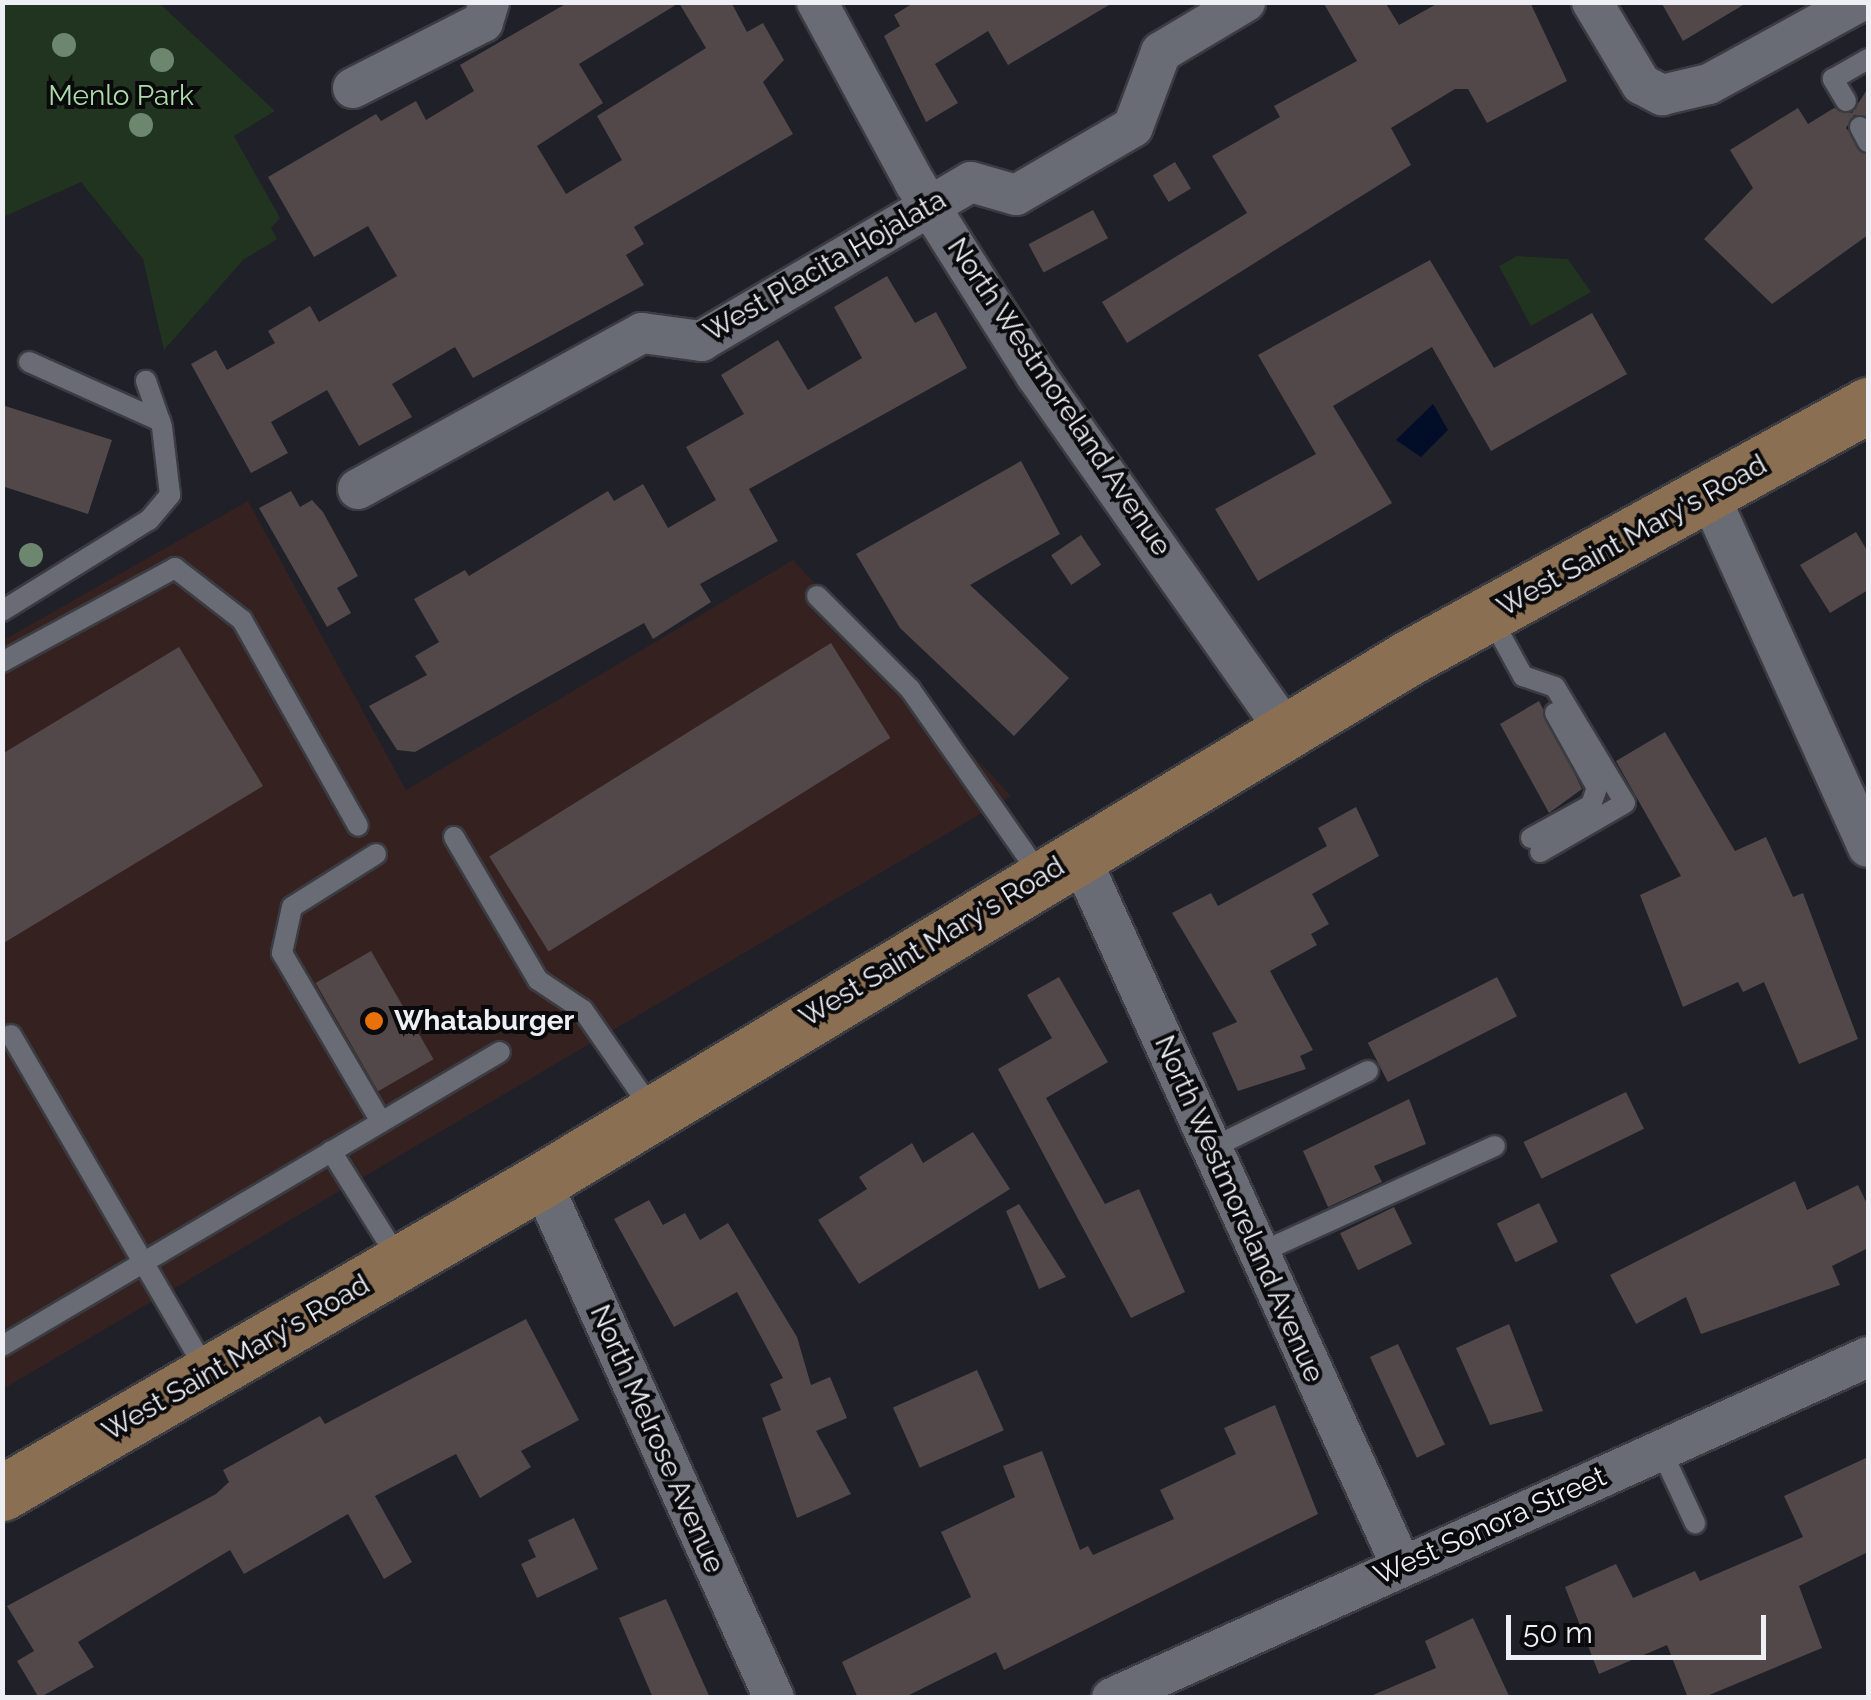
<!DOCTYPE html>
<style>
body{margin:0}
#map{position:relative;width:1871px;height:1700px;overflow:hidden;background:#1f2028;font-family:Raleway,sans-serif}
div>[style]{position:absolute}
[style*='--x']{left:calc(var(--x)*1px);top:calc(var(--y)*1px);width:calc(var(--w)*1px);rotate:calc(var(--a)*1deg)}
.commercial>*{inset:0;background:#352220}
.green>*{inset:0;background:#21341f}
.water>*{inset:0;background:#020d28}
.building>*{inset:0;background:#52484a;transform-origin:0 0}
.roads{filter:drop-shadow(2px 0 #3b3c42) drop-shadow(-2px 0 #3b3c42) drop-shadow(0 2px #3b3c42) drop-shadow(0 -2px #3b3c42)}
.lane>*{height:20px;margin:-10px;padding:0 10px;transform-origin:10px;border-radius:10px;background:#6a6c75}
.street>*{height:40px;margin:-20px;padding:0 20px;transform-origin:20px;border-radius:20px;background:#6a6c75}
.secondary>*{height:55px;margin:-27.5px;padding:0 27.5px;transform-origin:27.5px;border-radius:27.5px;background:#8b6f52}
.trees>*{width:24px;height:24px;margin:-12px;border-radius:50%;background:#6c876e}
.dots>*{width:28px;height:28px;translate:-50% -50%;box-sizing:border-box;border:5px solid #0a0a0d;border-radius:50%}
span{translate:-50% -50%;white-space:nowrap;text-align:center;line-height:1.15;-webkit-text-stroke:8px #0a0a0d;paint-order:stroke}
.park-label{font-size:28px;color:#abdca7}
.street-label{font-size:28px;color:#eeeff4}
.poi-label{font-size:28px;color:#eeeff4;font-weight:700}
.left{translate:0 -50%;text-align:left}
.frame{position:absolute;inset:0;border:5px solid #eeeff4;pointer-events:none}
.scale{position:absolute;left:1506px;top:1615px;width:260px;height:45px;box-sizing:border-box;border:5px solid #eeeff4;border-top:0;padding-left:12px;font-size:30px;line-height:35px;white-space:nowrap;color:#eeeff4;-webkit-text-stroke:8px #0a0a0d;paint-order:stroke}
</style>
<div id="map">
<div class="commercial">
<div style="clip-path:polygon(248px 501px,406px 790px,793px 560px,1011px 796px,3px 1389px,2px 641px)"></div>
</div>
<div class="green">
<div style="clip-path:polygon(2px 3px,159px 3px,275px 111px,234px 136px,280px 218px,271px 228px,277px 239px,243px 260px,164px 350px,143px 259px,81px 182px,3px 217px)"></div>
<div style="clip-path:polygon(1517px 256px,1568px 259px,1591px 292px,1531px 326px,1499px 266px)"></div>
</div>
<div class="water">
<div style="clip-path:polygon(1433px 404px,1448px 430px,1421px 457px,1396px 440px)"></div>
</div>
<div class="building">
<div style="clip-path:polygon(evenodd,569px 2px,731px 2px,747px 32px,763px 23px,784px 60px,763px 82px,793px 134px,634px 227px,644px 244px,626px 255px,644px 285px,473px 378px,455px 347px,392px 384px,412px 417px,359px 446px,327px 390px,271px 422px,288px 453px,251px 473px,191px 364px,216px 350px,227px 370px,275px 343px,268px 331px,310px 306px,319px 322px,397px 276px,368px 226px,314px 257px,268px 177px,376px 114px,381px 121px,416px 101px,426px 120px,474px 91px,460px 65px,569px 2px,679px 3px,706px 48px,597px 116px,622px 160px,566px 194px,537px 146px,603px 103px,579px 64px,679px 3px)"></div>
<div style="clip-path:polygon(915px 2px,1114px 2px,1008px 65px,988px 31px,935px 64px,958px 103px,926px 122px,884px 36px,900px 26px,894px 15px)"></div>
<div style="clip-path:polygon(1323px 2px,1385px 2px,1399px 25px,1440px 2px,1530px 2px,1567px 81px,1487px 123px,1468px 89px,1455px 89px,1391px 128px,1411px 165px,1127px 343px,1102px 302px,1247px 213px,1212px 156px,1280px 117px,1274px 106px,1357px 61px)"></div>
<div style="clip-path:polygon(1661px 2px,1748px 2px,1683px 41px)"></div>
<div style="clip-path:polygon(1868px 88px,1868px 116px,1854px 115px,1846px 128px,1868px 156px,1868px 235px,1772px 304px,1704px 239px,1753px 188px,1730px 150px,1798px 108px,1808px 124px,1834px 108px,1852px 113px)"></div>
<div style="left:1175px;top:162px;width:31px;height:26px;rotate:59deg"></div>
<div style="left:1093px;top:210px;width:32px;height:73px;rotate:62deg"></div>
<div style="clip-path:polygon(1430px 260px,1494px 368px,1592px 313px,1627px 374px,1491px 451px,1432px 347px,1333px 406px,1392px 503px,1258px 581px,1215px 509px,1316px 454px,1258px 355px)"></div>
<div style="clip-path:polygon(887px 276px,915px 323px,936px 312px,967px 368px,749px 489px,778px 541px,700px 584px,711px 602px,653px 639px,644px 623px,415px 752px,397px 750px,369px 706px,427px 675px,415px 656px,439px 642px,414px 599px,465px 570px,469px 576px,608px 491px,614px 501px,643px 484px,668px 528px,716px 500px,686px 447px,744px 414px,721px 375px,778px 340px,808px 390px,862px 358px,834px 307px)"></div>
<div style="clip-path:polygon(2px 405px,112px 440px,88px 514px,2px 486px)"></div>
<div style="clip-path:polygon(1021px 461px,1060px 534px,970px 585px,1069px 678px,1014px 736px,900px 628px,856px 554px)"></div>
<div style="clip-path:polygon(291px 491px,300px 507px,312px 500px,323px 512px,358px 576px,337px 588px,351px 613px,327px 627px,259px 508px)"></div>
<div style="clip-path:polygon(1856px 532px,1868px 552px,1868px 590px,1830px 613px,1800px 565px)"></div>
<div style="left:1081px;top:535px;width:36px;height:36px;rotate:56deg"></div>
<div style="left:831px;top:643px;width:112px;height:403px;rotate:58deg"></div>
<div style="clip-path:polygon(179px 647px,263px 786px,2px 944px,2px 754px)"></div>
<div style="clip-path:polygon(1539px 701px,1582px 789px,1549px 813px,1500px 724px)"></div>
<div style="clip-path:polygon(1665px 732px,1735px 851px,1766px 837px,1793px 897px,1803px 893px,1858px 1039px,1799px 1064px,1764px 982px,1743px 992px,1738px 982px,1683px 1007px,1640px 895px,1681px 876px,1616px 761px)"></div>
<div style="clip-path:polygon(1356px 807px,1379px 856px,1312px 894px,1329px 924px,1311px 934px,1317px 945px,1270px 971px,1313px 1050px,1300px 1056px,1306px 1069px,1238px 1091px,1212px 1033px,1237px 1022px,1172px 913px,1211px 893px,1218px 906px,1327px 846px,1318px 828px)"></div>
<div style="left:371px;top:951px;width:125px;height:64px;rotate:60deg"></div>
<div style="clip-path:polygon(1059px 977px,1108px 1062px,1046px 1098px,1105px 1204px,1139px 1189px,1185px 1292px,1131px 1318px,998px 1069px,1052px 1038px,1027px 995px)"></div>
<div style="left:1497px;top:977px;width:44px;height:145px;rotate:63deg"></div>
<div style="left:1626px;top:1092px;width:41px;height:114px;rotate:64deg"></div>
<div style="clip-path:polygon(1409px 1099px,1426px 1144px,1374px 1166px,1382px 1182px,1328px 1207px,1303px 1151px)"></div>
<div style="clip-path:polygon(973px 1132px,1010px 1189px,859px 1284px,818px 1220px,867px 1189px,859px 1177px,912px 1143px,923px 1163px)"></div>
<div style="clip-path:polygon(1795px 1181px,1807px 1210px,1858px 1185px,1868px 1206px,1868px 1248px,1832px 1266px,1840px 1285px,1701px 1334px,1686px 1297px,1636px 1324px,1610px 1275px)"></div>
<div style="clip-path:polygon(649px 1200px,663px 1225px,685px 1213px,700px 1240px,728px 1223px,797px 1337px,811px 1385px,830px 1377px,847px 1418px,816px 1431px,851px 1494px,797px 1518px,762px 1418px,781px 1410px,770px 1384px,783px 1378px,737px 1292px,674px 1327px,614px 1219px)"></div>
<div style="left:1539px;top:1203px;width:43px;height:47px;rotate:64deg"></div>
<div style="clip-path:polygon(1019px 1204px,1066px 1277px,1039px 1289px,1006px 1211px)"></div>
<div style="left:1394px;top:1207px;width:41px;height:60px;rotate:64deg"></div>
<div style="clip-path:polygon(526px 1319px,579px 1420px,521px 1451px,531px 1467px,480px 1498px,456px 1454px,375px 1496px,412px 1562px,384px 1579px,348px 1514px,244px 1574px,230px 1550px,78px 1642px,94px 1667px,39px 1698px,17px 1661px,34px 1651px,7px 1606px,216px 1494px,229px 1482px,223px 1470px,320px 1416px,325px 1424px)"></div>
<div style="clip-path:polygon(1509px 1324px,1543px 1411px,1490px 1425px,1456px 1348px)"></div>
<div style="left:1398px;top:1344px;width:111px;height:31px;rotate:65deg"></div>
<div style="left:977px;top:1370px;width:66px;height:92px;rotate:66deg"></div>
<div style="clip-path:polygon(1275px 1405px,1318px 1514px,1004px 1670px,996px 1652px,903px 1698px,858px 1698px,842px 1662px,971px 1597px,941px 1532px,1015px 1497px,1003px 1466px,1042px 1451px,1080px 1550px,1088px 1546px,1093px 1555px,1174px 1519px,1160px 1490px,1236px 1454px,1224px 1428px)"></div>
<div style="clip-path:polygon(1868px 1457px,1868px 1552px,1799px 1586px,1822px 1648px,1702px 1698px,1688px 1698px,1667px 1645px,1599px 1674px,1565px 1587px,1616px 1564px,1633px 1598px,1695px 1571px,1700px 1581px,1803px 1537px,1784px 1496px)"></div>
<div style="clip-path:polygon(574px 1518px,598px 1569px,537px 1598px,521px 1564px,536px 1557px,528px 1540px)"></div>
<div style="clip-path:polygon(666px 1599px,710px 1698px,653px 1698px,619px 1618px)"></div>
<div style="clip-path:polygon(1473px 1618px,1510px 1698px,1366px 1698px,1436px 1668px,1425px 1641px)"></div>
</div>
<div class="roads">
<div class="lane">
<div style="--x:1846;--y:101;--w:26;--a:-121"></div>
<div style="--x:1833;--y:79;--w:40;--a:-29.7"></div>
<div style="--x:1860;--y:127;--w:17;--a:62"></div>
<div style="--x:29;--y:362;--w:144;--a:24.2"></div>
<div style="--x:817;--y:596;--w:132;--a:45"></div>
<div style="--x:910;--y:689;--w:228;--a:55"></div>
<div style="--x:2;--y:611;--w:173;--a:-31.8"></div>
<div style="--x:149;--y:520;--w:33;--a:-50"></div>
<div style="--x:170;--y:495;--w:68;--a:-96.7"></div>
<div style="--x:162;--y:427;--w:49;--a:-109.2"></div>
<div style="--x:1489;--y:614;--w:71;--a:61.3"></div>
<div style="--x:1523;--y:676;--w:34;--a:19"></div>
<div style="--x:1555;--y:687;--w:135;--a:58.9"></div>
<div style="--x:1625;--y:803;--w:98;--a:150"></div>
<div style="--x:2;--y:662;--w:197;--a:-28.5"></div>
<div style="--x:175;--y:568;--w:85;--a:37.8"></div>
<div style="--x:242;--y:620;--w:236;--a:60.6"></div>
<div style="--x:454;--y:837;--w:166;--a:59.6"></div>
<div style="--x:538;--y:980;--w:54;--a:33.7"></div>
<div style="--x:583;--y:1010;--w:123;--a:55.3"></div>
<div style="--x:1531;--y:838;--w:68;--a:-28.8"></div>
<div style="--x:1591;--y:805;--w:18;--a:-71"></div>
<div style="--x:1597;--y:788;--w:86;--a:-119.2"></div>
<div style="--x:376;--y:854;--w:99;--a:147.8"></div>
<div style="--x:292;--y:907;--w:47;--a:102.3"></div>
<div style="--x:282;--y:953;--w:196;--a:59.6"></div>
<div style="--x:11;--y:1035;--w:390;--a:59.8"></div>
<div style="--x:1212;--y:1148;--w:174;--a:-26.3"></div>
<div style="--x:331;--y:1151;--w:128;--a:58"></div>
<div style="--x:1259;--y:1253;--w:259;--a:-24.4"></div>
<div style="--x:2;--y:1346;--w:578;--a:-30.56"></div>
<div style="--x:1661;--y:1450;--w:81;--a:65"></div>
</div>
<div class="street">
<div style="--x:817;--y:2;--w:206;--a:61.6"></div>
<div style="--x:915;--y:183;--w:227;--a:57.8"></div>
<div style="--x:1036;--y:375;--w:435;--a:54.9"></div>
<div style="--x:1592;--y:2;--w:96;--a:59.1"></div>
<div style="--x:1641;--y:84;--w:24;--a:28"></div>
<div style="--x:1662;--y:95;--w:48;--a:-13.2"></div>
<div style="--x:1709;--y:84;--w:171;--a:-28.7"></div>
<div style="--x:353;--y:88;--w:146;--a:-26.9"></div>
<div style="--x:483;--y:22;--w:21;--a:-73"></div>
<div style="--x:358;--y:489;--w:324;--a:-28.8"></div>
<div style="--x:642;--y:333;--w:60;--a:7.7"></div>
<div style="--x:701;--y:341;--w:313;--a:-30.5"></div>
<div style="--x:971;--y:182;--w:47;--a:16.1"></div>
<div style="--x:1016;--y:195;--w:135;--a:-30.2"></div>
<div style="--x:1133;--y:127;--w:80;--a:-69.5"></div>
<div style="--x:1161;--y:52;--w:98;--a:-30.8"></div>
<div style="--x:1709;--y:495;--w:386;--a:65.7"></div>
<div style="--x:1078;--y:853;--w:782;--a:65.6"></div>
<div style="--x:541;--y:1181;--w:567;--a:65.74"></div>
<div style="--x:1112;--y:1698;--w:829;--a:-24.28"></div>
</div>
<div class="secondary">
<div style="--x:2;--y:1493;--w:623;--a:-30.06"></div>
<div style="--x:541;--y:1181;--w:1015;--a:-31.09"></div>
<div style="--x:1410;--y:657;--w:523;--a:-28.82"></div>
</div>
</div>
<div class="trees">
<div style="left:64px;top:45px"></div>
<div style="left:162px;top:60px"></div>
<div style="left:141px;top:125px"></div>
<div style="left:31px;top:555px"></div>
</div>
<div class="dots">
<div style="left:374px;top:1021px;background:#e8710a"></div>
</div>
<div class="park-label">
<span style="left:121px;top:96px">Menlo Park</span>
</div>
<div class="street-label">
<span style="left:825px;top:266px;rotate:-30deg">West Placita Hojalata</span>
<span style="left:1059px;top:397px;rotate:56deg">North Westmoreland Avenue</span>
<span style="left:1632px;top:536px;rotate:-29deg">West Saint Mary's Road</span>
<span style="left:932px;top:942px;rotate:-31deg">West Saint Mary's Road</span>
<span style="left:1239px;top:1209px;rotate:66deg">North Westmoreland Avenue</span>
<span style="left:236px;top:1358px;rotate:-30deg">West Saint Mary's Road</span>
<span style="left:657px;top:1439px;rotate:66deg">North Melrose Avenue</span>
<span style="left:1490px;top:1526px;rotate:-24deg">West Sonora Street</span>
</div>
<div class="poi-label">
<span class="left" style="left:394px;top:1021px">Whataburger</span>
</div>
<div class="frame"></div>
<div class="scale">50 m</div>
</div>
